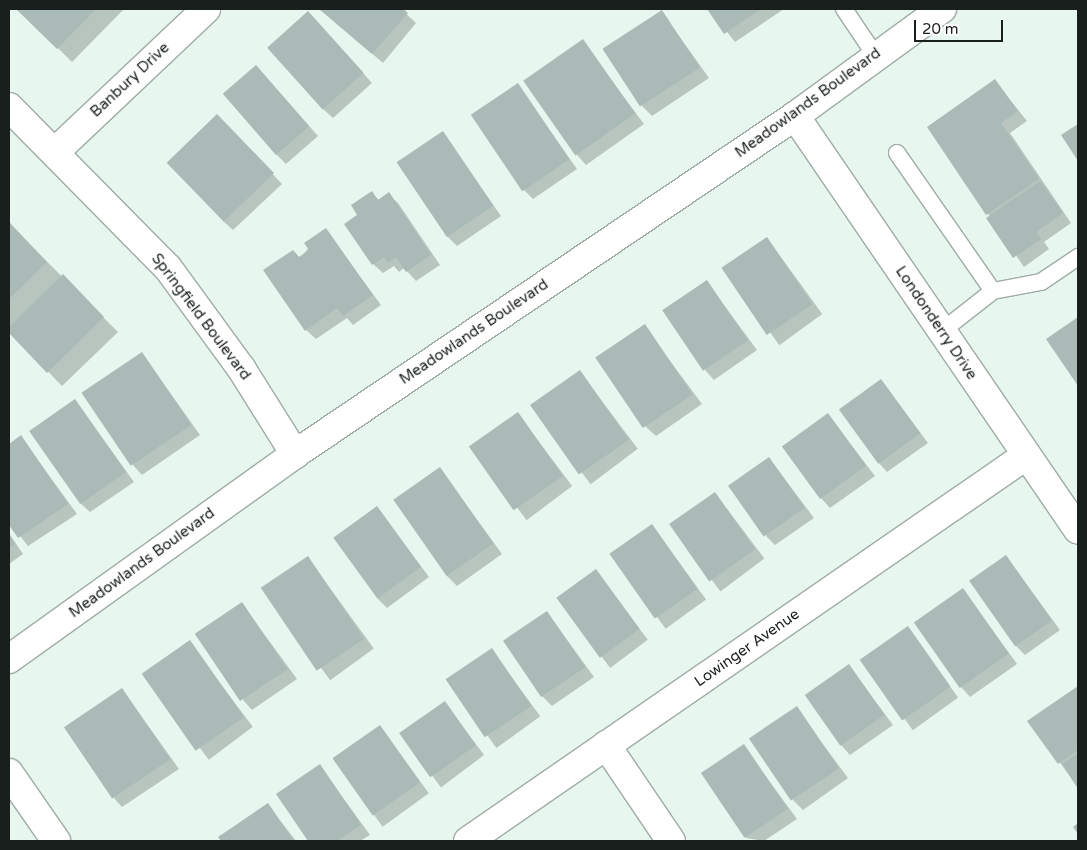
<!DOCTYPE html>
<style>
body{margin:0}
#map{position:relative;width:1087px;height:850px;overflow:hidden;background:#e7f6ee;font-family:"Varela Round",sans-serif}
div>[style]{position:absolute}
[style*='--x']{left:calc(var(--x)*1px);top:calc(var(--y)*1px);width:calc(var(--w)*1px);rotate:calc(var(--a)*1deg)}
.shadow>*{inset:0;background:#0003;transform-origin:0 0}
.building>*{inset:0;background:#a9bab7;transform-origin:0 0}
.roads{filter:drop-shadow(1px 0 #9fada5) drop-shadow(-1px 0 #9fada5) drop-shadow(0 1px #9fada5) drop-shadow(0 -1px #9fada5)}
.service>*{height:16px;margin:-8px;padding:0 8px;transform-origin:8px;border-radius:8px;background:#fff}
.minor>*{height:28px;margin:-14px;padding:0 14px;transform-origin:14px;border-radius:14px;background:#fff}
span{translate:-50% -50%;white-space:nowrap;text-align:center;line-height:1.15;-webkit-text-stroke:4px #fff;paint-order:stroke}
.street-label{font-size:15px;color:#191f1c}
.frame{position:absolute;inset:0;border:10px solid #191f1c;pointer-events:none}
.scale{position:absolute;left:914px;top:20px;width:89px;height:22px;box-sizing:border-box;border:2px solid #191f1c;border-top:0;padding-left:6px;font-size:15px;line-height:18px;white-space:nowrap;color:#191f1c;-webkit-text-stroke:4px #fff;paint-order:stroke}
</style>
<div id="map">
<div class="shadow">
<div style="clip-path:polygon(18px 9px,124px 9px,72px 62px)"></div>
<div style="clip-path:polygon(320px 9px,401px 9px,416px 23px,383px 63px)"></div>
<div style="clip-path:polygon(709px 9px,784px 9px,735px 42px)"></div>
<div style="clip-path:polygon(662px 12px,709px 78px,652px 116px,642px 106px)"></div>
<div style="clip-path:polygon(318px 23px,372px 83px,333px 118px,323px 109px)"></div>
<div style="clip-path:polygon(582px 41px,644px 124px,586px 165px,577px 155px)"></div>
<div style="clip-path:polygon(256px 66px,318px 136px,286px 164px,276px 154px)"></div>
<div style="clip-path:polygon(995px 81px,1027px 121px,1010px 133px,1071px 223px,1044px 242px,1049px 249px,1024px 267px,929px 127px)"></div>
<div style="clip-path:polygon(518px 85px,577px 169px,533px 199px,523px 189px)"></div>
<div style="clip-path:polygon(227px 125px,282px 184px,233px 230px,223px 221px)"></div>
<div style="clip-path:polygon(442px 132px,501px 216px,457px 246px,447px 236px)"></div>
<div style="clip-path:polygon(371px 193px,379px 200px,388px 194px,398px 203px,440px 265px,416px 281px,404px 268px,399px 272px,394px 266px,383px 273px,373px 264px,359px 215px)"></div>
<div style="clip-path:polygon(9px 218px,11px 226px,118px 332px,62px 386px,9px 331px)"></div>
<div style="clip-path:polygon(325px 229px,381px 305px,353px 325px,347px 318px,316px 339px,306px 330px,293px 251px,300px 258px)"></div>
<div style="left:767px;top:238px;width:94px;height:53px;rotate:54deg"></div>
<div style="clip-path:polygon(707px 282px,757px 350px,714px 380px,705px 370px)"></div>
<div style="clip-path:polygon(1078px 318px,1078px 383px,1048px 340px)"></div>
<div style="clip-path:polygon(644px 326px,702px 404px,656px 436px,646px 427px)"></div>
<div style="clip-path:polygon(142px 353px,200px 435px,142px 475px,133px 465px)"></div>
<div style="left:580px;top:372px;width:96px;height:59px;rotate:53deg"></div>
<div style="clip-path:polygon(881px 380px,928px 443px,887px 472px,878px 462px)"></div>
<div style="clip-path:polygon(75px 400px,134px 482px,90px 512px,80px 503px)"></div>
<div style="left:518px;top:414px;width:90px;height:57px;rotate:53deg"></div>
<div style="clip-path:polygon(828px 415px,875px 476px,830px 508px,821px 498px)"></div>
<div style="clip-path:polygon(21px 437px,77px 514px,28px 546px,9px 522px,9px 445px)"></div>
<div style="clip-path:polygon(769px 458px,814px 518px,775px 545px,766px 536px)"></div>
<div style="clip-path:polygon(440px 469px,502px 554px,457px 586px,447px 576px)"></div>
<div style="left:715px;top:493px;width:82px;height:55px;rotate:53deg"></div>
<div style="clip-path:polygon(377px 508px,429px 577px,387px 608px,377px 598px)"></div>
<div style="left:652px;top:525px;width:92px;height:50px;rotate:54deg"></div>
<div style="clip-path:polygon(9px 533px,23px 554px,9px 564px)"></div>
<div style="clip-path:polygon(1006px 556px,1060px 630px,1025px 655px,1015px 645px)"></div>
<div style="left:308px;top:558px;width:112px;height:54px;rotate:54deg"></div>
<div style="left:596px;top:571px;width:86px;height:47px;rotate:53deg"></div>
<div style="clip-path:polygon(963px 590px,1017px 664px,970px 697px,961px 687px)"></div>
<div style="clip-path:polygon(242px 604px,297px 679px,252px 710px,243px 700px)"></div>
<div style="clip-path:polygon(547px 612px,594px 677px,552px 706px,542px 696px)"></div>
<div style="left:907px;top:627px;width:87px;height:56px;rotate:54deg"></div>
<div style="left:189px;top:642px;width:106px;height:55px;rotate:53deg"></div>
<div style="left:492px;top:650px;width:82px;height:54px;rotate:54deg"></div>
<div style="clip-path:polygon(849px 666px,893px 725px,850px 755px,841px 745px)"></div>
<div style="clip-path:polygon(1078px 687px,1078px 787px,1029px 721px)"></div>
<div style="clip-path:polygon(122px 689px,179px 769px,122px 807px,113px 797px)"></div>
<div style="left:445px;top:703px;width:65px;height:54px;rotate:53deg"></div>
<div style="clip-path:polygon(796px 708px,848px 778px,803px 810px,793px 800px)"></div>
<div style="left:380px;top:726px;width:83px;height:57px;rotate:54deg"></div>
<div style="clip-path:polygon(743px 745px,797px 819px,764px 841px,746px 838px,702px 773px)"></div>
<div style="clip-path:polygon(320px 766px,370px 835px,360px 841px,309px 841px,278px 795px)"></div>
<div style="clip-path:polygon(268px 805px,296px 841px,223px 841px,220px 837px)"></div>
</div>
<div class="building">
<div style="clip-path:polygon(16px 9px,96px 9px,57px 49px)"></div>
<div style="clip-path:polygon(319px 9px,403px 9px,408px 13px,372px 54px)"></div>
<div style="clip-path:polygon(707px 9px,761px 9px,724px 34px)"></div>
<div style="left:662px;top:10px;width:69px;height:71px;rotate:57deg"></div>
<div style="left:308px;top:11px;width:83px;height:55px;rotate:48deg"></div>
<div style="left:583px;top:39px;width:91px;height:73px;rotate:55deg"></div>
<div style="left:256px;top:65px;width:81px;height:44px;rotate:49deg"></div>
<div style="clip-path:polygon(995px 79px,1018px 111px,1001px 123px,1039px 179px,986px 215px,927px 127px)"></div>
<div style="left:518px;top:83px;width:92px;height:57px;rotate:56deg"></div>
<div style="left:217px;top:114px;width:82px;height:70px;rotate:46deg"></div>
<div style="clip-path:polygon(1078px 124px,1078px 161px,1061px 135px)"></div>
<div style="left:443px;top:131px;width:90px;height:56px;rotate:56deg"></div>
<div style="clip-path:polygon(1040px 181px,1063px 213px,1036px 232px,1041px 239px,1013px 258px,986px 218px)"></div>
<div style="clip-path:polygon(372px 191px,378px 200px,389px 192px,431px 255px,406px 272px,396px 257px,388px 263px,384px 257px,372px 265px,344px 224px,357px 215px,351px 205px)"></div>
<div style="clip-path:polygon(9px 222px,47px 262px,9px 299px)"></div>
<div style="clip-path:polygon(326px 228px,373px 295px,343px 316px,337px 308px,305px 331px,263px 270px,293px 250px,299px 257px,309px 250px,304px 243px)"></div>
<div style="left:767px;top:237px;width:81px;height:55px;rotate:56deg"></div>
<div style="clip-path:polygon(63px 274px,104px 317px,47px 373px,9px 333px,9px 327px)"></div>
<div style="left:707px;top:280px;width:73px;height:54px;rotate:56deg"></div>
<div style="clip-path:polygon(1078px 317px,1078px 386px,1046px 339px)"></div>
<div style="left:645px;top:324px;width:85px;height:60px;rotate:56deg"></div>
<div style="left:142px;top:352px;width:88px;height:73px;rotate:56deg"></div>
<div style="left:580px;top:370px;width:85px;height:61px;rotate:55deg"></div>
<div style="left:881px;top:379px;width:67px;height:52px;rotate:54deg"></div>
<div style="left:75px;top:399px;width:89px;height:56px;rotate:55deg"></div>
<div style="left:518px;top:412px;width:78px;height:60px;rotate:55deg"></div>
<div style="left:828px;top:413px;width:65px;height:57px;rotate:54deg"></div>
<div style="clip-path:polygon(21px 435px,68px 504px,18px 538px,9px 525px,9px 444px)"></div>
<div style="left:769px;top:457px;width:62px;height:50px;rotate:55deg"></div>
<div style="left:440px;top:467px;width:93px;height:57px;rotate:55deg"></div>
<div style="left:715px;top:492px;width:70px;height:56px;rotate:55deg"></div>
<div style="left:377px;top:506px;width:75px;height:54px;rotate:54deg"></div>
<div style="left:652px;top:524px;width:79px;height:52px;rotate:55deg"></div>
<div style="clip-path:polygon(9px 535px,15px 544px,9px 548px)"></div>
<div style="left:1006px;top:555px;width:80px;height:45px;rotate:55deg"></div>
<div style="left:308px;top:556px;width:100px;height:57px;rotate:56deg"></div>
<div style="left:596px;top:569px;width:74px;height:49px;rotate:54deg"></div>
<div style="left:963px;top:588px;width:80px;height:60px;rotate:55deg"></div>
<div style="left:242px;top:602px;width:81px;height:57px;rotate:56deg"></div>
<div style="left:547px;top:611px;width:68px;height:53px;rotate:56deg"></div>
<div style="left:908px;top:626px;width:74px;height:59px;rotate:55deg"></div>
<div style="left:190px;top:640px;width:94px;height:59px;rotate:55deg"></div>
<div style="left:492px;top:648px;width:70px;height:56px;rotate:56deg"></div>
<div style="left:849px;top:664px;width:62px;height:54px;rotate:55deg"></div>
<div style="clip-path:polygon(1078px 686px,1078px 750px,1058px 764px,1027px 721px)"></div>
<div style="left:122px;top:688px;width:86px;height:70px;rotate:56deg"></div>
<div style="left:445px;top:701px;width:54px;height:56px;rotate:55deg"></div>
<div style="left:797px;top:706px;width:75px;height:58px;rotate:56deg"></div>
<div style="left:380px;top:725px;width:70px;height:58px;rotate:55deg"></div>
<div style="left:744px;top:744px;width:78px;height:52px;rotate:56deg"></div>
<div style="clip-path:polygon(1078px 753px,1078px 789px,1062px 764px)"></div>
<div style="clip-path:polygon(320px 764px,361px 825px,337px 841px,308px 841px,276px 794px)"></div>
<div style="clip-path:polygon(268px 803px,294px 841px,221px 841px,218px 837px)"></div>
<div style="clip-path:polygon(1078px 823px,1078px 834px,1073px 827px)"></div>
</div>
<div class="roads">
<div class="service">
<div style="--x:844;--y:9;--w:55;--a:56"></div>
<div style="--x:897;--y:153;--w:168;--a:55.2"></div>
<div style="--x:942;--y:331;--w:65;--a:-38.1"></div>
<div style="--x:993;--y:291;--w:49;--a:-10.6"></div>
<div style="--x:1041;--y:282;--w:45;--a:-34"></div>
</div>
<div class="minor">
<div style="--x:9;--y:107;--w:226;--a:45.4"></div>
<div style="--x:168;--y:268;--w:124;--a:53.9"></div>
<div style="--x:241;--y:368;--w:102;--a:57.9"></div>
<div style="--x:795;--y:116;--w:501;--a:55.64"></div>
<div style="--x:55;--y:152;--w:208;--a:-43.4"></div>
<div style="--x:9;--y:659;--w:352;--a:-35.6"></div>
<div style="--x:295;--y:454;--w:604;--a:-34.06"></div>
<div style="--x:795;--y:116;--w:182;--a:-36.1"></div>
<div style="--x:606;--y:745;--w:116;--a:55.9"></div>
<div style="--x:9;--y:773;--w:83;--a:55.3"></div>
<div style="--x:468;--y:841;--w:679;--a:-34.63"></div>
</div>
</div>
<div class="street-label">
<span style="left:130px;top:80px;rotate:-43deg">Banbury Drive</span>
<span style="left:808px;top:103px;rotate:-36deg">Meadowlands Boulevard</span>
<span style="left:201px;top:317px;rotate:53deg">Springfield Boulevard</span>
<span style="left:936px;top:323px;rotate:56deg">Londonderry Drive</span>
<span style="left:474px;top:332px;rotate:-34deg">Meadowlands Boulevard</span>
<span style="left:142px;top:563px;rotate:-36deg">Meadowlands Boulevard</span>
<span style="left:747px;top:648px;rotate:-35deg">Lowinger Avenue</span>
</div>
<div class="frame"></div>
<div class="scale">20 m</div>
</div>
